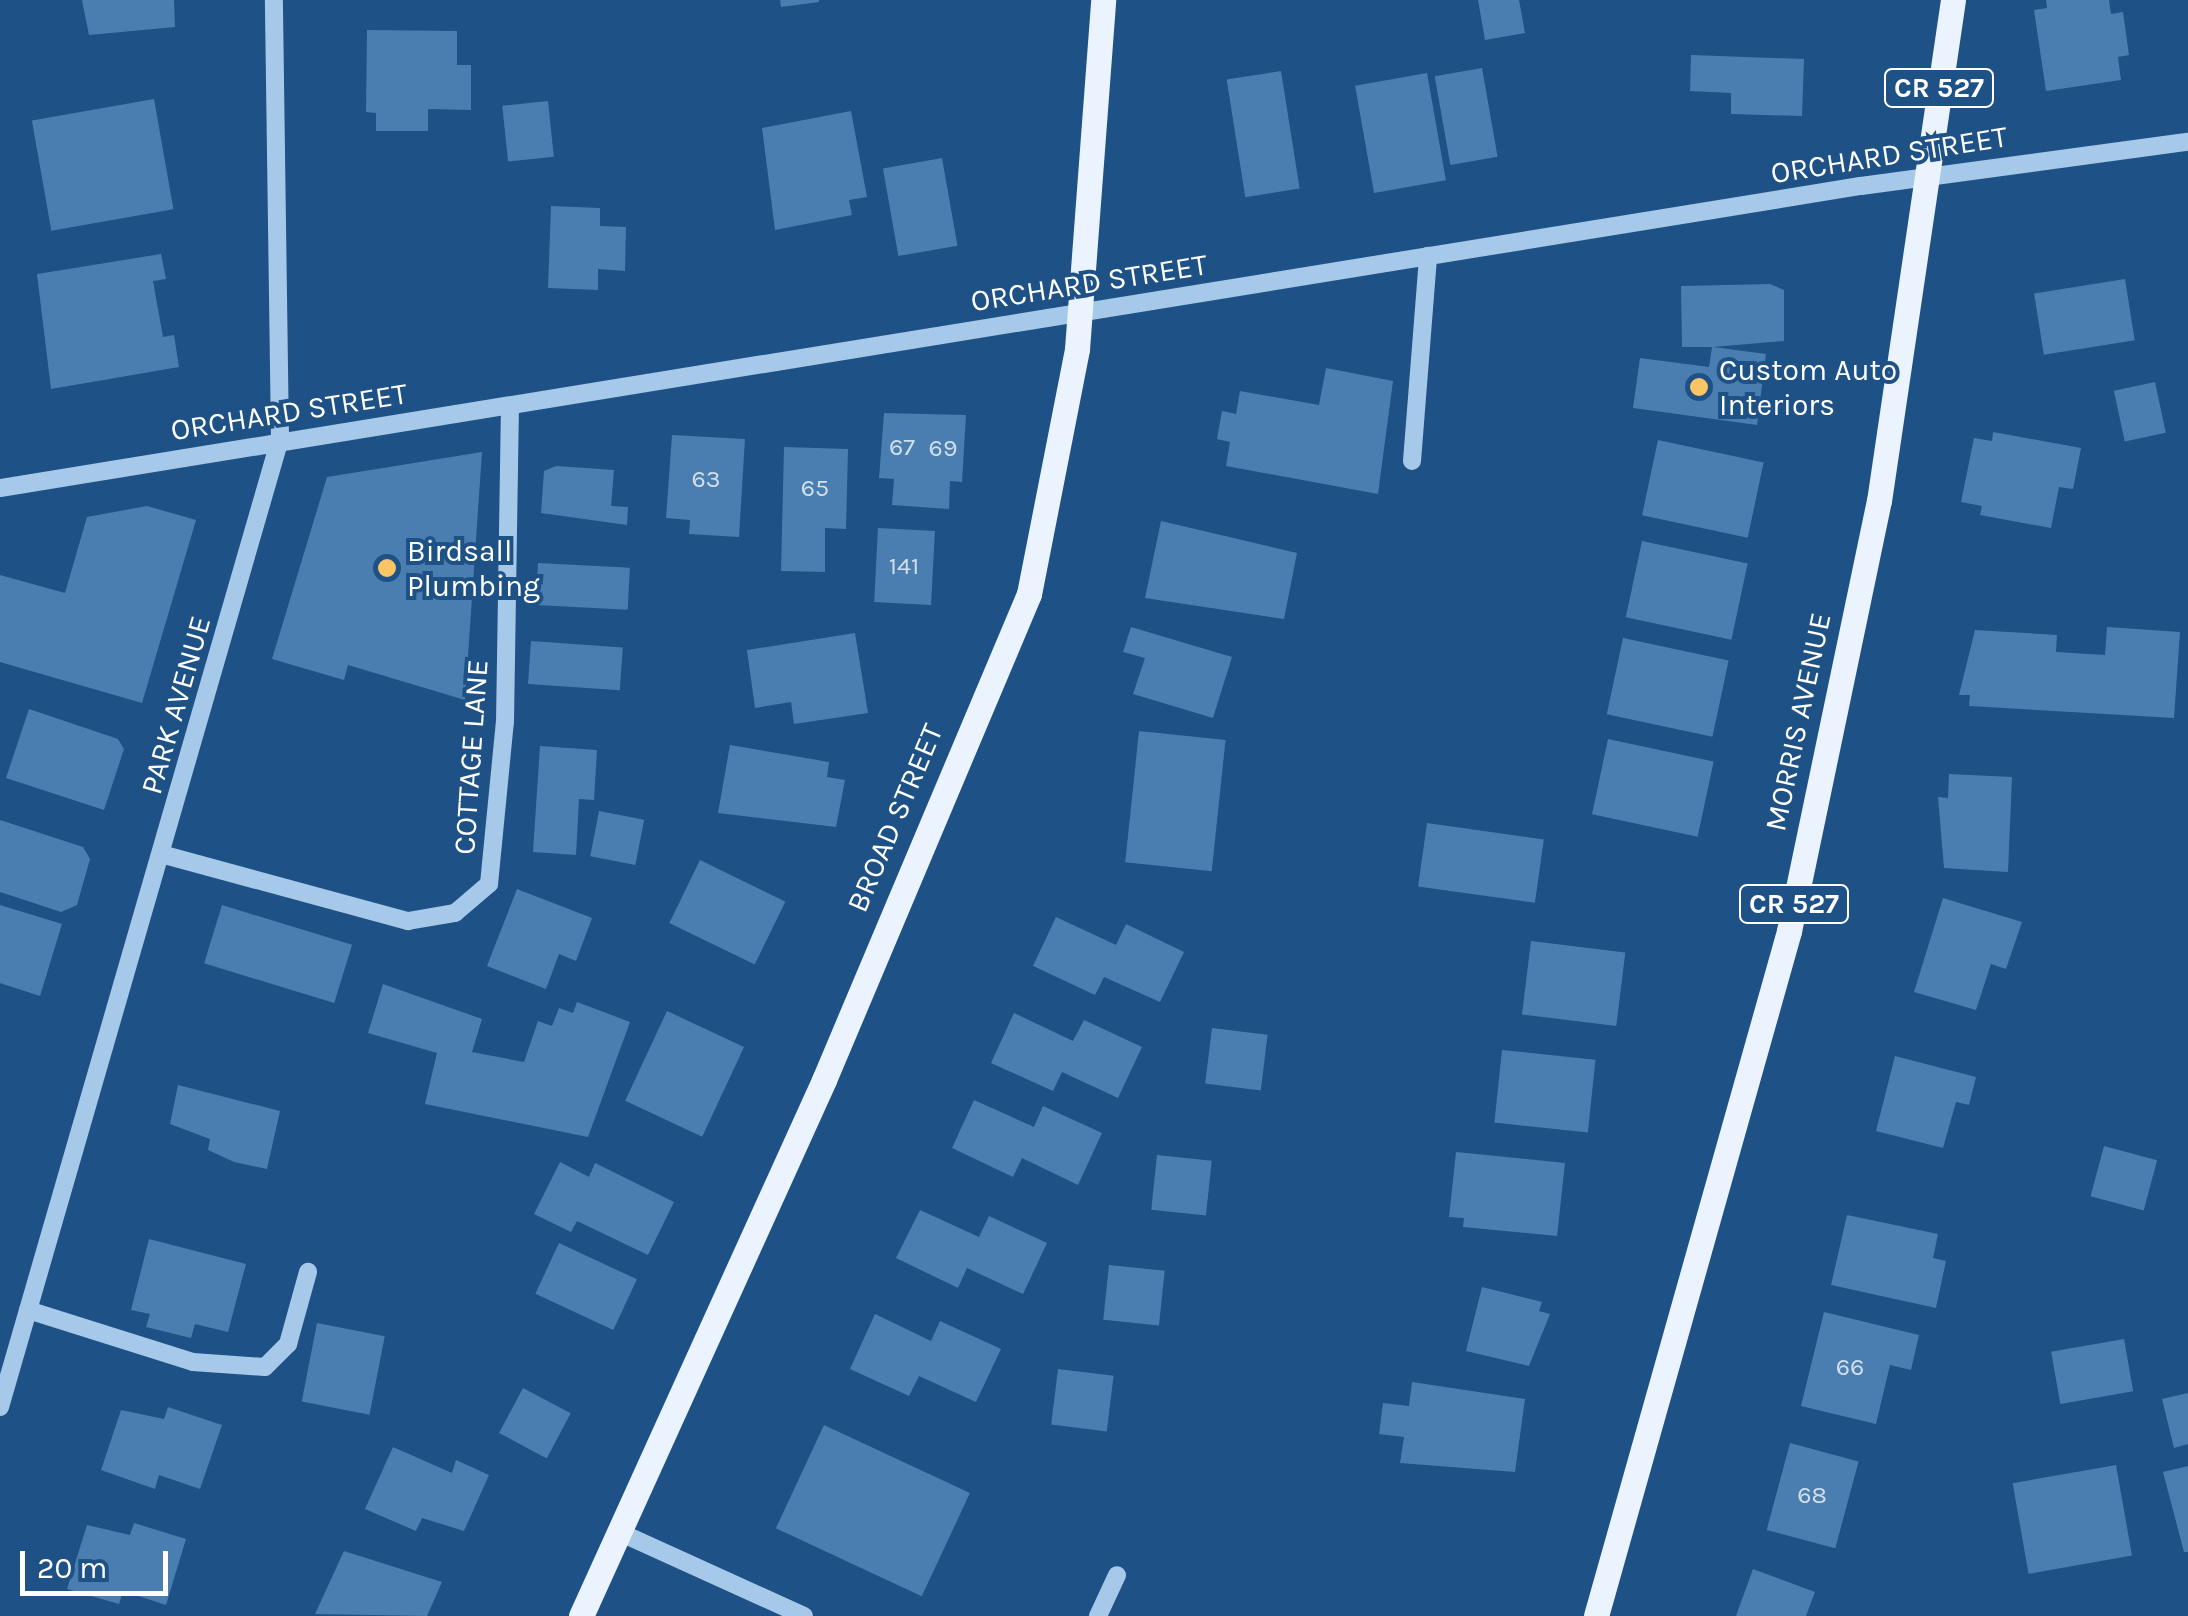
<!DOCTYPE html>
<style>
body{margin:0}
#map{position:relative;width:2188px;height:1616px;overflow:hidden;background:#1e5185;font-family:Karla,sans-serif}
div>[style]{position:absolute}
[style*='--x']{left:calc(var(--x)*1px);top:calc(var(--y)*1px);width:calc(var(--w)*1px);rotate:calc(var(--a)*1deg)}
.building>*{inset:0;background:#4a7eb0;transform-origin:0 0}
.minor>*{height:18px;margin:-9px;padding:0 9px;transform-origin:9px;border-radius:9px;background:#a6c9ea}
.major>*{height:25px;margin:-12.5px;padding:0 12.5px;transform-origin:12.5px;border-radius:12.5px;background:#eaf3fe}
.dots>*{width:28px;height:28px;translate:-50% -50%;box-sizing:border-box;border:5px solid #1e5185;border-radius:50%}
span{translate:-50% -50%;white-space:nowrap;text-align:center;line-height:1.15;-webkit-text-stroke:8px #1e5185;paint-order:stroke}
.number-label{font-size:25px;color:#d2dfeb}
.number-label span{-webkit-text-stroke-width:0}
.shield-label span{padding:2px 8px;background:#1e5185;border:2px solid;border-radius:8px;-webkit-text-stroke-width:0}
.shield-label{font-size:28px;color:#fff;font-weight:700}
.street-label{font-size:30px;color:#fff}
.poi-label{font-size:30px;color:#fff}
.left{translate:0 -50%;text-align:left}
.scale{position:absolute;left:20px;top:1551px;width:148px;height:45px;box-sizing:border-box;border:5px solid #fff;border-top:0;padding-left:12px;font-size:30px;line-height:35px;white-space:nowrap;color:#fff;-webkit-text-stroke:8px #1e5185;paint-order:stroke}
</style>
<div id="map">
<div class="building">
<div style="clip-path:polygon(82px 0,174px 0,175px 27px,89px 35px)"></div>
<div style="clip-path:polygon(780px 0,819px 0,819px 2px,781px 7px)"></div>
<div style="clip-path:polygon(1478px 0,1519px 0,1525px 33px,1485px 40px)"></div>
<div style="clip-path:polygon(2046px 0,2109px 0,2111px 14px,2123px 12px,2129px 55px,2118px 57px,2121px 80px,2046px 91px,2034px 10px,2047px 8px)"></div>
<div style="clip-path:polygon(367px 30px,457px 31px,457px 65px,471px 65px,471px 110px,428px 109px,428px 131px,376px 131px,376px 113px,366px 112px)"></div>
<div style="clip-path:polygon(1691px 55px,1804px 59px,1802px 116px,1731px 114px,1731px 93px,1690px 91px)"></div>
<div style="left:1482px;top:68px;width:90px;height:48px;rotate:80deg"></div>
<div style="left:1281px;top:71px;width:119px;height:55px;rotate:81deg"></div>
<div style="left:1427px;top:73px;width:109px;height:73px;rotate:80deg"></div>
<div style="left:154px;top:99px;width:112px;height:124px;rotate:80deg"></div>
<div style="left:548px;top:101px;width:56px;height:46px;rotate:84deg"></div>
<div style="clip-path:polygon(851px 111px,867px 197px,849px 200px,852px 215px,775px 230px,762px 128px)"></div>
<div style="left:942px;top:158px;width:89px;height:60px;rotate:80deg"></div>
<div style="clip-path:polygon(551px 206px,600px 208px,600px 226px,626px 227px,625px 271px,598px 269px,598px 290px,548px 288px)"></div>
<div style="clip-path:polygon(161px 254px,166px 279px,153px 281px,163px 337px,174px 335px,179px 367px,51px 389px,37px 274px)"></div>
<div style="left:2125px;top:279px;width:62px;height:92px;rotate:81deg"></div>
<div style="clip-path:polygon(1770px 284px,1784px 290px,1784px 341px,1713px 347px,1766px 354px,1757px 425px,1633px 408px,1640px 358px,1709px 367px,1712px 347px,1682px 347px,1681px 286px)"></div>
<div style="clip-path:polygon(1326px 368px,1393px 381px,1378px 494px,1226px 466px,1230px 442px,1217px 439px,1222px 411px,1236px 414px,1240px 391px,1319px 405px)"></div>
<div style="left:2155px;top:382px;width:52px;height:42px;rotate:78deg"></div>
<div style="clip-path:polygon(884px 413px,966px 415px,962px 482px,950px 481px,949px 509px,892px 505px,894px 479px,879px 478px)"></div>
<div style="clip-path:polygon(1993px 432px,2081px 448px,2073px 489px,2059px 487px,2051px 528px,1980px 515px,1982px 506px,1961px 502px,1974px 438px,1992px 441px)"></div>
<div style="clip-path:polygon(672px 435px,745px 439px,739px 537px,689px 534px,690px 520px,666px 518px)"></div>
<div style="left:1658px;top:440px;width:108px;height:77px;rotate:12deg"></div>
<div style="clip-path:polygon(784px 447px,848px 449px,846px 529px,825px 528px,825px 572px,781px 571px)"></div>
<div style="clip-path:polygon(482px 452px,465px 700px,348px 665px,344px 680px,272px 659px,327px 477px)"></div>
<div style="clip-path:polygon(556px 466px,614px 470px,611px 506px,628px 507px,627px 525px,541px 513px,544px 471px)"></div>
<div style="clip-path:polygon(147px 506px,196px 520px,142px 703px,0 662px,0 575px,65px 593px,87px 517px)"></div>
<div style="clip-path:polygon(1161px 521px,1297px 553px,1284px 619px,1145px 598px)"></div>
<div style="left:878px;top:528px;width:57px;height:74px;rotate:3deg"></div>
<div style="left:1642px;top:541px;width:108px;height:78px;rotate:12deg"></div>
<div style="left:538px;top:563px;width:92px;height:42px;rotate:3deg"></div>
<div style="clip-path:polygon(1131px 627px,1232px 657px,1213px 718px,1133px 694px,1145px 658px,1123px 652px)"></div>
<div style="clip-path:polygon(2107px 627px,2180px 632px,2174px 718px,1969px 706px,1970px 695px,1959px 695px,1975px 630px,2057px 635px,2056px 652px,2105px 655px)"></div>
<div style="clip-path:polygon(855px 633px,868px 713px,794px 724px,791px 702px,755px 708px,747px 650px)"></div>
<div style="left:1623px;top:638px;width:108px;height:78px;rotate:12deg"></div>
<div style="left:531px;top:641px;width:92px;height:43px;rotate:4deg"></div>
<div style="clip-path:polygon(29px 709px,118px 739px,124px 749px,104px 810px,6px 778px)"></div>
<div style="left:1139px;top:731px;width:87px;height:132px;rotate:6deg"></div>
<div style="left:1608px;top:739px;width:108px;height:77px;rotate:12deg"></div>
<div style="clip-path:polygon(730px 745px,829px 762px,827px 777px,845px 780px,836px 827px,718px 813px)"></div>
<div style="clip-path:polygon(540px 746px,597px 750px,594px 800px,579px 799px,576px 855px,533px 852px)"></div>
<div style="clip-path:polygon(1949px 774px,2012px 777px,2008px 872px,1944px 868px,1938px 797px,1948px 798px)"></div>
<div style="left:599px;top:811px;width:46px;height:46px;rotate:11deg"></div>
<div style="clip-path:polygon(0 820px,83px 847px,90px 859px,77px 905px,61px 912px,0 892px)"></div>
<div style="left:1427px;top:823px;width:118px;height:64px;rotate:8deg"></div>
<div style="left:700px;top:860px;width:95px;height:70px;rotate:26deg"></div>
<div style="clip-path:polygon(517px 889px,592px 918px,576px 961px,559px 954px,546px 989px,487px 966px)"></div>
<div style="clip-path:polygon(1943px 898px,2022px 922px,2006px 969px,1991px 964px,1976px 1010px,1914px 992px)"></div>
<div style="clip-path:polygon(0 905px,62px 924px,40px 996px,0 983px)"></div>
<div style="left:222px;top:905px;width:136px;height:61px;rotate:17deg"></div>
<div style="clip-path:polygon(1056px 917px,1116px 945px,1126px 924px,1184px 952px,1160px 1002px,1104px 977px,1095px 995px,1033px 966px)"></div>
<div style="left:1531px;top:941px;width:95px;height:74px;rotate:7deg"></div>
<div style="clip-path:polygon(383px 984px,482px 1019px,472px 1052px,524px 1062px,538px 1021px,552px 1026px,559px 1008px,573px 1013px,577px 1002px,630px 1022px,588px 1137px,425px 1104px,437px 1053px,368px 1033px)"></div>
<div style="left:667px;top:1011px;width:85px;height:99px;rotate:25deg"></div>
<div style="clip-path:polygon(1014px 1013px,1073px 1041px,1084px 1020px,1142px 1047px,1118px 1098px,1062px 1072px,1053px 1091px,991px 1063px)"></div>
<div style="left:1212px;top:1028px;width:56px;height:56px;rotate:7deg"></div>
<div style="left:1502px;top:1050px;width:94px;height:73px;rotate:6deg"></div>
<div style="clip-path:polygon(1895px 1056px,1976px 1077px,1969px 1105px,1956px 1102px,1943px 1148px,1876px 1131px)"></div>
<div style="clip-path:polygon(178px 1085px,280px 1111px,267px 1169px,234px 1162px,208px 1150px,210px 1139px,170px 1124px)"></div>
<div style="clip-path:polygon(974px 1100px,1034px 1127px,1043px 1106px,1102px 1133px,1078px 1185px,1022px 1158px,1013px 1177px,952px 1148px)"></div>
<div style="left:2104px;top:1146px;width:55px;height:52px;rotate:15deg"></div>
<div style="clip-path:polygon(1456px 1152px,1565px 1163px,1557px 1236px,1463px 1227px,1464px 1218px,1449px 1217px)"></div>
<div style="left:1157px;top:1155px;width:55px;height:55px;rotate:6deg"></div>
<div style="clip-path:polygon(560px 1162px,589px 1177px,595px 1163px,674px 1202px,648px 1255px,577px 1221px,571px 1232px,534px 1214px)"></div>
<div style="clip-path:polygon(920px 1210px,979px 1237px,989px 1216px,1047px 1243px,1023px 1294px,967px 1268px,958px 1288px,896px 1258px)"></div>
<div style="clip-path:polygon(1847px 1215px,1938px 1234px,1933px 1258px,1946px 1261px,1936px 1308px,1831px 1285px)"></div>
<div style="clip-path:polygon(149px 1239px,246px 1264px,228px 1332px,195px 1324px,191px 1338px,146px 1327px,150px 1314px,131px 1310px)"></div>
<div style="left:559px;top:1243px;width:86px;height:56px;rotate:25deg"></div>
<div style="left:1109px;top:1265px;width:56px;height:55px;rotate:6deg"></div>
<div style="clip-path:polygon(1482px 1287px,1542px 1302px,1539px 1311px,1550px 1314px,1529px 1366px,1466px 1351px)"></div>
<div style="clip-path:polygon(1824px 1312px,1919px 1335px,1911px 1370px,1890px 1365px,1876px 1424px,1801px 1406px)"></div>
<div style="clip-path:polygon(875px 1314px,931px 1341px,940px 1321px,1001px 1349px,976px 1402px,919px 1376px,909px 1396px,850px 1369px)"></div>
<div style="left:317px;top:1323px;width:69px;height:80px;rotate:11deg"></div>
<div style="left:2124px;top:1339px;width:53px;height:74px;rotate:80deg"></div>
<div style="left:1058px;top:1369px;width:56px;height:56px;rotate:7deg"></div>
<div style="clip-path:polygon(1412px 1382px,1525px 1399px,1515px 1472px,1400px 1463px,1404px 1437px,1379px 1434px,1383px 1403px,1409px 1406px)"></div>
<div style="left:523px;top:1388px;width:54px;height:51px;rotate:28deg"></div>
<div style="clip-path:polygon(2188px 1393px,2188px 1444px,2174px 1448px,2162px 1399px)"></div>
<div style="clip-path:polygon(168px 1407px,222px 1425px,200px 1489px,159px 1475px,155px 1489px,101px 1470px,121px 1410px,164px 1419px)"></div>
<div style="left:824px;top:1425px;width:161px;height:114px;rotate:25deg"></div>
<div style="left:1790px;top:1443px;width:71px;height:90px;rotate:15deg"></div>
<div style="clip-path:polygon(393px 1447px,452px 1473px,456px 1460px,489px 1475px,464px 1531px,422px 1518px,416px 1531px,365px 1509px)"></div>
<div style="left:2116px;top:1465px;width:92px;height:105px;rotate:80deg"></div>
<div style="clip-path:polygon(2188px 1466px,2188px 1552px,2184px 1552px,2163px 1472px)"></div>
<div style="clip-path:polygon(134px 1523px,186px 1539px,166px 1605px,123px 1591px,119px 1604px,67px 1589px,87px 1525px,130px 1535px)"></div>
<div style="clip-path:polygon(344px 1551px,442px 1582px,427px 1616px,315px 1614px)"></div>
<div style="clip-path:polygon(1753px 1569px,1815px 1592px,1806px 1616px,1736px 1616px)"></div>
</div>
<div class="minor">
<div style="--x:1412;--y:461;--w:206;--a:-85.5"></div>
<div style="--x:0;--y:488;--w:1885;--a:-9.22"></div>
<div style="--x:1861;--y:186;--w:330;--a:-7.7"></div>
<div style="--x:161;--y:854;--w:256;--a:15.2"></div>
<div style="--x:408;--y:921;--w:48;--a:-9.7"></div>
<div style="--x:455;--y:913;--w:45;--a:-40.5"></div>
<div style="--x:489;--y:884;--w:163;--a:-84.4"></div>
<div style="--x:505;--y:722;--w:316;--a:-89.1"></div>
<div style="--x:28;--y:1310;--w:173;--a:17.5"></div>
<div style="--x:193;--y:1362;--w:72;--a:4"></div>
<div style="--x:265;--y:1367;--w:33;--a:-45"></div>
<div style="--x:288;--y:1344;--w:75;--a:-74.5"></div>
<div style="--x:0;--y:1407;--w:1008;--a:-73.87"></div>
<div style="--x:280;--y:439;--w:439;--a:-90.8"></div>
<div style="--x:619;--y:1532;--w:203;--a:24.4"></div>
<div style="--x:1098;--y:1616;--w:45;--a:-65.1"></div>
</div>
<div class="major">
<div style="--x:581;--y:1616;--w:589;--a:-65.61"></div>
<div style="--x:824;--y:1080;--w:527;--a:-67.13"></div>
<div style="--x:1029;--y:594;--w:250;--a:-78.9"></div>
<div style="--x:1077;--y:349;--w:350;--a:-85.7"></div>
<div style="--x:1596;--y:1616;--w:712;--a:-74.26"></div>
<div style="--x:1789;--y:931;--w:439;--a:-78.2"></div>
<div style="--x:1879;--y:501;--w:506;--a:-81.6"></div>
</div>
<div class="dots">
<div style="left:1699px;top:387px;background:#f9c565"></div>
<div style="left:387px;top:568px;background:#f9c565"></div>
</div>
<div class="number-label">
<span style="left:902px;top:447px">67</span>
<span style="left:943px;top:448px">69</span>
<span style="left:706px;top:479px">63</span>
<span style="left:815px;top:488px">65</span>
<span style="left:904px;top:566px">141</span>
<span style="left:1850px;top:1367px">66</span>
<span style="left:1812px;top:1495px">68</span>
</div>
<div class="shield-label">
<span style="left:1939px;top:88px">CR 527</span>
<span style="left:1794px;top:904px">CR 527</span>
</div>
<div class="street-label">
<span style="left:1889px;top:155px;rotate:-9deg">ORCHARD STREET</span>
<span style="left:1089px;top:283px;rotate:-9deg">ORCHARD STREET</span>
<span style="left:289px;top:412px;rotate:-9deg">ORCHARD STREET</span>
<span style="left:176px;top:705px;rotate:-74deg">PARK AVENUE</span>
<span style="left:1798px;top:722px;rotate:-78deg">MORRIS AVENUE</span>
<span style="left:471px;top:757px;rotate:-86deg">COTTAGE LANE</span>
<span style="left:895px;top:818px;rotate:-67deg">BROAD STREET</span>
</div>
<div class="poi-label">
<span class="left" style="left:1719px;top:387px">Custom Auto<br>Interiors</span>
<span class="left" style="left:407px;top:568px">Birdsall<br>Plumbing</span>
</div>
<div class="scale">20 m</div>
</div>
